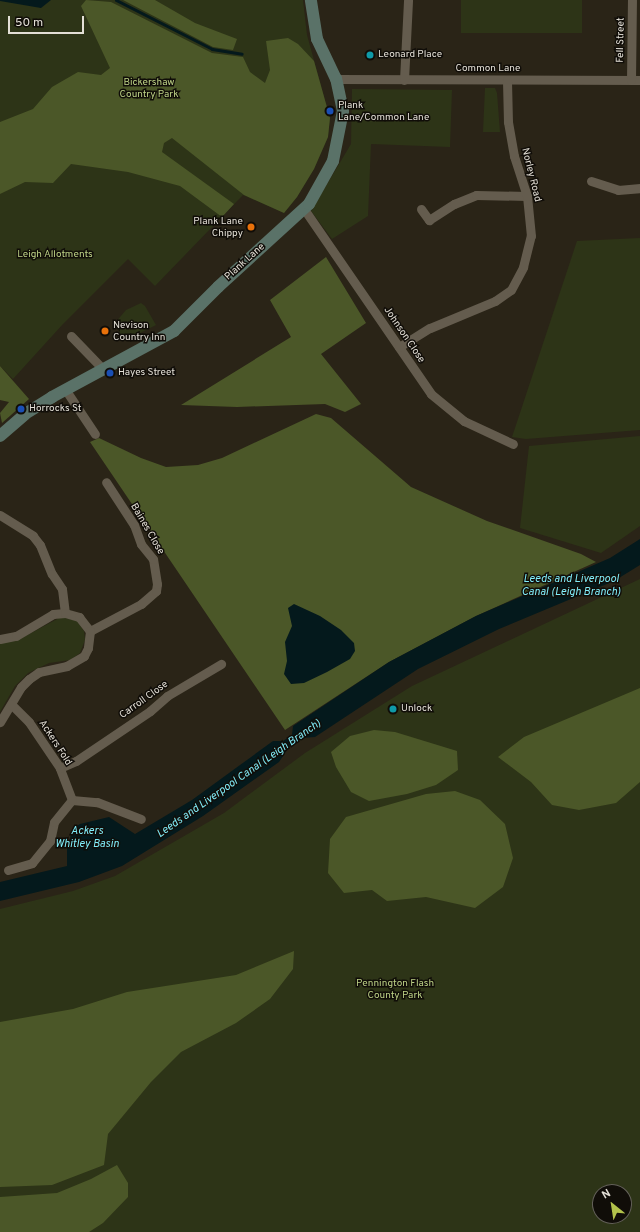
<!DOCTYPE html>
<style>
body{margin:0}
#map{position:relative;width:640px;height:1232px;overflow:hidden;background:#2a2417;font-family:Overpass,sans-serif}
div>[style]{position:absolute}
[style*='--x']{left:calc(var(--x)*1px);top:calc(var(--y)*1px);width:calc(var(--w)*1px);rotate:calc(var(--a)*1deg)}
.green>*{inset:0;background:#2d3417;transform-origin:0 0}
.forest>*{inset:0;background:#4b5728}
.water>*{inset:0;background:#04191c}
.stream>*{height:3px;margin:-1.5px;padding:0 1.5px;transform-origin:1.5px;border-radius:1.5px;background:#04191c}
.street>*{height:9px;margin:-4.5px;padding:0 4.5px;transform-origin:4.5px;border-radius:4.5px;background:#645c4e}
.secondary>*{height:12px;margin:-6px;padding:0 6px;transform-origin:6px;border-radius:6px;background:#5a7268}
.dots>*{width:11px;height:11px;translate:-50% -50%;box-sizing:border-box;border:2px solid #100d08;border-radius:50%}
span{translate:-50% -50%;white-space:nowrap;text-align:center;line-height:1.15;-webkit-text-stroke:3px #100d08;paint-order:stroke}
.street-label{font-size:10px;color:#e3dfd6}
.poi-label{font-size:10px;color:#e3dfd6}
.left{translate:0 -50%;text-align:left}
.right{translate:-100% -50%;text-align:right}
.park-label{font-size:10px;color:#bdd286}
.water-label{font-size:11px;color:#81edf9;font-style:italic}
.north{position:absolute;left:592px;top:1184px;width:40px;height:40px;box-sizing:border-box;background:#100d08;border:1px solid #64615a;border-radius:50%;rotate:330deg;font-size:11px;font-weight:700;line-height:16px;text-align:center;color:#e3dfd6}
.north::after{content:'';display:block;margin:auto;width:14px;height:18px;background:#b2c24b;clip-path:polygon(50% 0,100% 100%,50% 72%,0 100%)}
.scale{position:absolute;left:8px;top:16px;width:76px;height:18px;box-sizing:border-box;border:2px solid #e3dfd6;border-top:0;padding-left:5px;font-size:12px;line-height:14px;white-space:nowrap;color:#e3dfd6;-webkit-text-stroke:3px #100d08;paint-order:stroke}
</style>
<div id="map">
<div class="green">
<div style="clip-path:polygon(0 0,303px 0,307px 35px,330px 118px,328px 137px,314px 169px,297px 197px,284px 213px,243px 195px,155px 286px,128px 259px,63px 324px,13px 379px,0 366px)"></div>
<div style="left:461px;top:0;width:121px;height:33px"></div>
<div style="clip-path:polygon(485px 88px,495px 88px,497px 93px,500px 132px,483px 132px)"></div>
<div style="clip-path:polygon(352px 89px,452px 90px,450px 147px,371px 144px,368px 216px,332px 239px,311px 211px,351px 144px)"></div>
<div style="clip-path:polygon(640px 238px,640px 430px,526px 439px,512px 437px,577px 241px)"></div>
<div style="clip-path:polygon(141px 303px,145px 306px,156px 325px,124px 341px,115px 323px,126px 310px)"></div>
<div style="clip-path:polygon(640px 436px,640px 526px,601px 553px,520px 528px,529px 446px)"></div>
<div style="clip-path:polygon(evenodd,640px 579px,640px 1232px,0 1232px,0 909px,73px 891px,115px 876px,224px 813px,305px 753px,412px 686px,640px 579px,600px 1192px,624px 1192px,624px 1216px,600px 1216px,600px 1192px)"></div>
<div style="clip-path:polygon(61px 617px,77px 621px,84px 631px,85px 640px,80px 653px,70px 660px,49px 663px,28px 673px,15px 686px,0 712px,0 643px,18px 640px)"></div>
</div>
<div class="forest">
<div style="clip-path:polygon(86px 0,111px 2px,212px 53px,243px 57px,250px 72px,265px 83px,270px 70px,266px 41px,288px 38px,298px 44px,314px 61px,330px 118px,328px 137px,314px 169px,297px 197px,284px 213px,244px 195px,172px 138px,164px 143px,162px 152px,234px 204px,222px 217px,180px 186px,128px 172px,71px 164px,53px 183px,25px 182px,0 194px,0 122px,33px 109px,52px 87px,78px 72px,101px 75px,110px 68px,81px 6px)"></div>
<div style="clip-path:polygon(123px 0,155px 0,195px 23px,237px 39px,233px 50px,213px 47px)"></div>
<div style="clip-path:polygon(326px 257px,366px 323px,321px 354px,361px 404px,345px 412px,325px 404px,237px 407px,181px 405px,291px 337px,270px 300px)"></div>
<div style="clip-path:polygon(0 366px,29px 399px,2px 423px,0 413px,9px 402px,0 400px)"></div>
<div style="clip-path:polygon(316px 414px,331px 418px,411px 487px,487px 521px,581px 554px,596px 562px,476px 616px,389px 662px,285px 730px,90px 442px,99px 438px,141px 458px,166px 467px,198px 465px,222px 458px)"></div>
<div style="clip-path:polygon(640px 688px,640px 782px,616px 803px,579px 810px,552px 805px,531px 782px,498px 757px,524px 737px)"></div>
<div style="clip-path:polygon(374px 730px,395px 732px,457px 751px,458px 770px,436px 785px,407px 794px,369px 801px,351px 792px,336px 767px,331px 752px,350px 736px)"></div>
<div style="clip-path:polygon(455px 791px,480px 800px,505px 824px,513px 858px,503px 887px,475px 908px,426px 897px,387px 901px,372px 890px,344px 893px,328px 873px,330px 839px,346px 817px,426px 794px)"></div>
<div style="clip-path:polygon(294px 951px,293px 969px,270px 999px,236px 1023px,181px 1052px,151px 1082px,108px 1134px,104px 1165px,52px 1185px,0 1187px,0 1022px,73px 1009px,127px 992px,236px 975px)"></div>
<div style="clip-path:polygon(117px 1165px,128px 1183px,128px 1197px,103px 1223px,89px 1232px,0 1232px,0 1197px,57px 1193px,91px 1179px)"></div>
</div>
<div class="water">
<div style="clip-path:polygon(51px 0,41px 8px,0 1px,0 0)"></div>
<div style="clip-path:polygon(640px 539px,640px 565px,614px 581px,499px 629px,418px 669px,315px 737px,301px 738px,289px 747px,279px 762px,203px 816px,122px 866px,79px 882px,0 901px,0 882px,67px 866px,67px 848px,73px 828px,80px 824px,109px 817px,135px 834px,192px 800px,273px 741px,283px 741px,292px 735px,293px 726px,389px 662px,476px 616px,610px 558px)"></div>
<div style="clip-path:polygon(294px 604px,320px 616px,341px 630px,354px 643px,355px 651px,350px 659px,327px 672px,304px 683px,291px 684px,284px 674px,287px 661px,285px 642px,292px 626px,288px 608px)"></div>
</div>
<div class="stream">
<div style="--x:116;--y:0;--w:108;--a:27"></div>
<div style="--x:212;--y:49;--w:30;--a:9"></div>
</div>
<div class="street">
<div style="--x:336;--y:79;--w:304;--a:0.2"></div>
<div style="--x:404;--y:80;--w:80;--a:-87.1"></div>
<div style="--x:631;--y:80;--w:80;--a:-89.3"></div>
<div style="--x:591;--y:181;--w:28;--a:18"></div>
<div style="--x:618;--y:190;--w:22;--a:-5"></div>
<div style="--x:304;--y:209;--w:224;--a:55.5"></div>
<div style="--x:431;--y:394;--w:43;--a:39.3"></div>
<div style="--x:464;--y:421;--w:54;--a:25.1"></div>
<div style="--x:421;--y:209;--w:14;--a:54"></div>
<div style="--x:429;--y:220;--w:30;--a:-33"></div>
<div style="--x:454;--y:204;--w:24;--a:-22"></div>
<div style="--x:476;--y:195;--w:51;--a:1.1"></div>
<div style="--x:71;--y:336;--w:46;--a:45.9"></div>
<div style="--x:399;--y:347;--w:36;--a:-32"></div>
<div style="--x:430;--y:328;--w:70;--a:-22.6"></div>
<div style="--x:495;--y:301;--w:19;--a:-35"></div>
<div style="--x:511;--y:290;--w:26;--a:-62"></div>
<div style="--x:523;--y:267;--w:32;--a:-76"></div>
<div style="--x:531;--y:236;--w:40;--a:-95.7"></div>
<div style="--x:527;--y:196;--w:42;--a:-108"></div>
<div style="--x:514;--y:156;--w:35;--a:-100"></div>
<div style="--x:508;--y:122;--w:42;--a:-91.4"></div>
<div style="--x:65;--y:389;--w:54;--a:56.3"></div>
<div style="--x:0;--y:515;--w:39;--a:32"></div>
<div style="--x:33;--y:536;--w:11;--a:52"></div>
<div style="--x:40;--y:545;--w:31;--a:68"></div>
<div style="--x:52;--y:574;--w:18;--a:56"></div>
<div style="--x:62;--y:589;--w:24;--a:83"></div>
<div style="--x:90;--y:631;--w:58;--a:-27.9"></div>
<div style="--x:141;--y:604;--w:20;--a:-41"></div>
<div style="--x:156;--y:591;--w:7;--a:-82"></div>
<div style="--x:157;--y:584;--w:25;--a:-99"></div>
<div style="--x:153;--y:559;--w:19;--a:-129"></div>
<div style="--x:141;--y:544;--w:20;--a:-110"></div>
<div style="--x:134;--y:525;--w:51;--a:-123.1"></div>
<div style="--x:0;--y:639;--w:16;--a:-11"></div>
<div style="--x:16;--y:636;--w:43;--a:-30.7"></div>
<div style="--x:53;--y:614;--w:12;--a:-5"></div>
<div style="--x:65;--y:613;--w:15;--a:16"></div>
<div style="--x:79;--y:617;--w:18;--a:52"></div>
<div style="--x:90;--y:631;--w:17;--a:97"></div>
<div style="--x:88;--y:648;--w:9;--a:117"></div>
<div style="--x:84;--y:656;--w:20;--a:150"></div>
<div style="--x:67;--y:666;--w:29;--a:168"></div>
<div style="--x:39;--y:672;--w:12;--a:145"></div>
<div style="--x:29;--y:679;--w:11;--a:135"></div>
<div style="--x:21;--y:687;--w:41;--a:121"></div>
<div style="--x:60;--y:768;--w:17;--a:-24"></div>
<div style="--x:76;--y:761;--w:89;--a:-34"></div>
<div style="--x:150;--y:711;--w:23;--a:-41"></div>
<div style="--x:167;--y:696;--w:63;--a:-30.7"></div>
<div style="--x:72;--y:800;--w:25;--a:5"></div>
<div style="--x:97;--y:802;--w:47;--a:21.1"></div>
<div style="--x:8;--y:870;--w:25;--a:-16"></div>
<div style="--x:32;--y:863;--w:28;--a:-51"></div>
<div style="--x:50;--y:841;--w:19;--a:-78"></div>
<div style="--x:54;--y:822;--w:28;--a:-51"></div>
<div style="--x:72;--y:800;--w:34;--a:-111"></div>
<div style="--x:60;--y:768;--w:55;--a:-124"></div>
<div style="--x:29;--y:722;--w:25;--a:-135"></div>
</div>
<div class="secondary">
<div style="--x:0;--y:436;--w:33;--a:-41"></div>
<div style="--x:25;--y:414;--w:32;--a:-32"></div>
<div style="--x:52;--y:397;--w:139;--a:-28.4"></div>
<div style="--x:174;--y:331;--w:62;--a:-45"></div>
<div style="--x:218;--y:287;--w:123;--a:-42.4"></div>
<div style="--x:309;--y:204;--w:49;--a:-60.8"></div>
<div style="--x:333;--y:161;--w:51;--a:-78.7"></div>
<div style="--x:343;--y:111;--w:33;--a:-102"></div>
<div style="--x:336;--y:79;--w:44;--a:-115.4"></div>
<div style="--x:317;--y:39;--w:39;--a:-99"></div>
</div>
<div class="dots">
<div style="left:370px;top:55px;background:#0f9aa8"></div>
<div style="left:330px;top:111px;background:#1a4fb4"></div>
<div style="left:251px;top:227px;background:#e8710a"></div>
<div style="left:105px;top:331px;background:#e8710a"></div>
<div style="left:110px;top:373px;background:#1a4fb4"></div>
<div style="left:21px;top:409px;background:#1a4fb4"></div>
<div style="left:393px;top:709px;background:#0f9aa8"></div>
</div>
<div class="street-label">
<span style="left:621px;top:40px;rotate:-89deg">Fell Street</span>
<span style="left:488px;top:69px">Common Lane</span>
<span style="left:531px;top:175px;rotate:76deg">Norley Road</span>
<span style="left:245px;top:262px;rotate:-42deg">Plank Lane</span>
<span style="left:404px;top:335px;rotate:56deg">Johnson Close</span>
<span style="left:147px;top:529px;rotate:60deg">Baines Close</span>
<span style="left:144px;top:700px;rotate:-36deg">Carroll Close</span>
<span style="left:55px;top:743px;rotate:57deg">Ackers Fold</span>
</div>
<div class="poi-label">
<span class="left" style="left:378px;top:55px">Leonard Place</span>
<span class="left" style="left:338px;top:111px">Plank<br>Lane/Common Lane</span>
<span class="right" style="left:243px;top:227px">Plank Lane<br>Chippy</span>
<span class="left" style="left:113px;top:331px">Nevison<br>Country Inn</span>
<span class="left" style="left:118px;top:373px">Hayes Street</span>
<span class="left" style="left:29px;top:409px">Horrocks St</span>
<span class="left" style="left:401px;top:709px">Unlock</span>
</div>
<div class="park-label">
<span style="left:149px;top:88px">Bickershaw<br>Country Park</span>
<span style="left:55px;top:255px">Leigh Allotments</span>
<span style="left:395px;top:989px">Pennington Flash<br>County Park</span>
</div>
<div class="water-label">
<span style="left:571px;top:586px">Leeds and Liverpool<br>Canal (Leigh Branch)</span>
<span style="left:239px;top:779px;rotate:-35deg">Leeds and Liverpool Canal (Leigh Branch)</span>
<span style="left:87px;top:838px">Ackers<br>Whitley Basin</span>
</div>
<div class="north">N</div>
<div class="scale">50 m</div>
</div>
